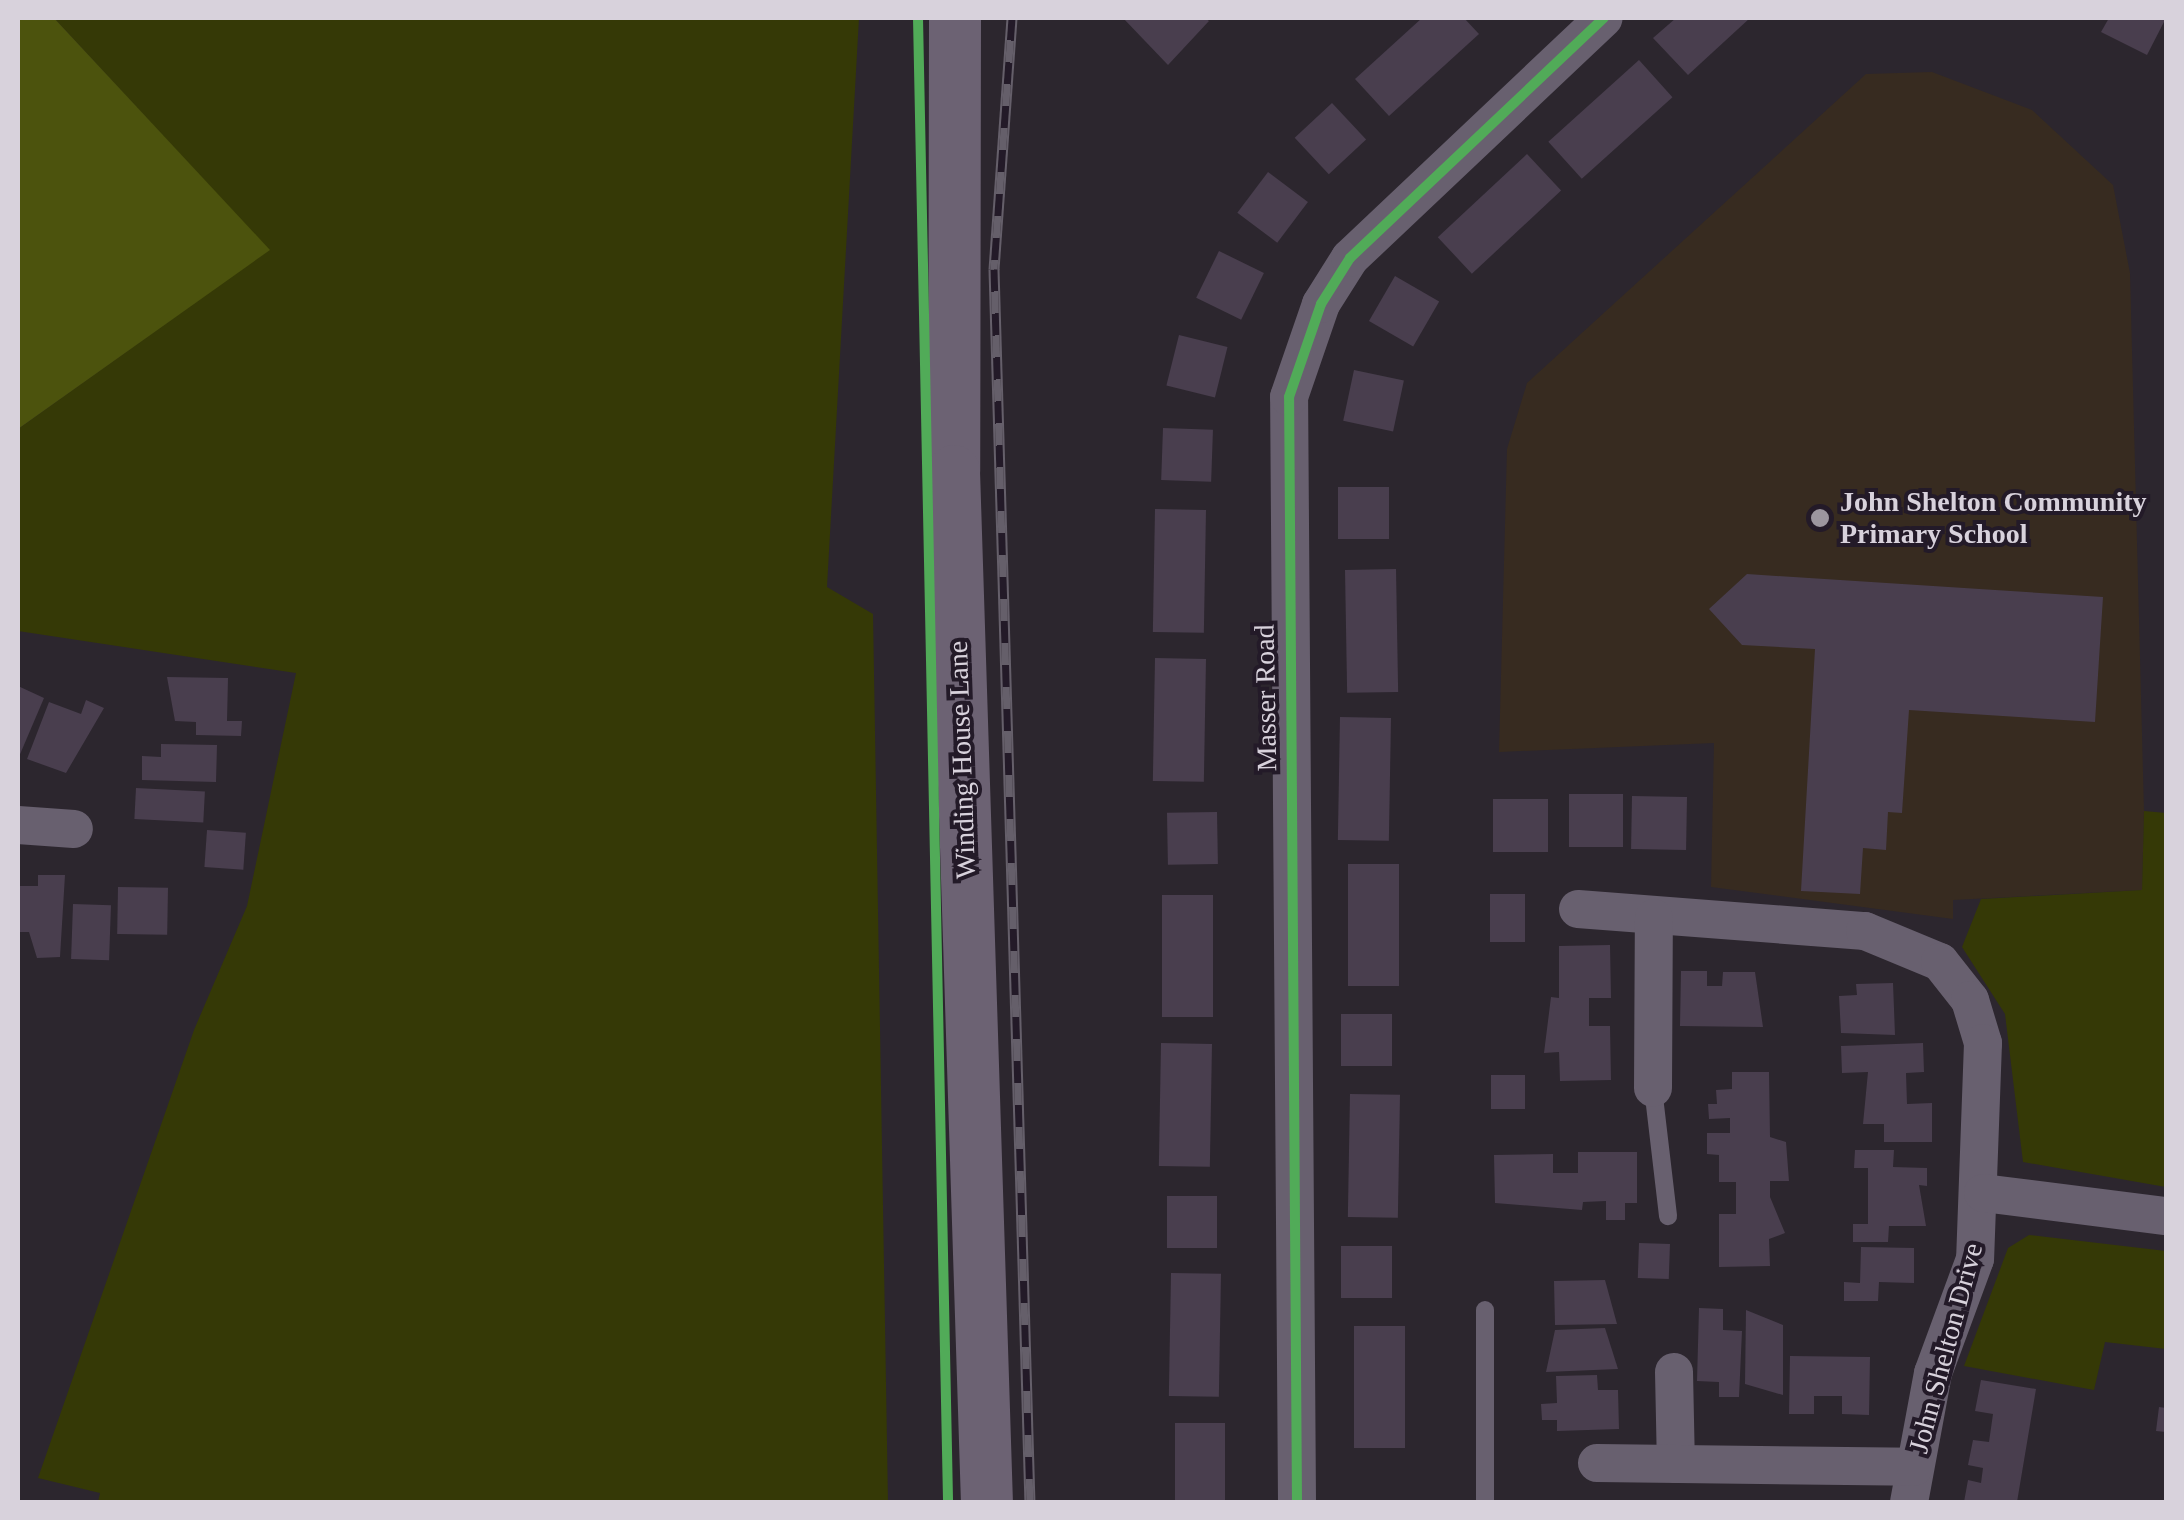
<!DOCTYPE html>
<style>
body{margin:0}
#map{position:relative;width:2184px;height:1520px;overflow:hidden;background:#2c262e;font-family:"Times New Roman",serif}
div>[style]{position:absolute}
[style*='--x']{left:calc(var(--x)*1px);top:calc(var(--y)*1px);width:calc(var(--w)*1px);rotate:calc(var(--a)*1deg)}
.education>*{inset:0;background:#372b20}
.green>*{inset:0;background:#353906}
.forest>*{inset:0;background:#4c530d}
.building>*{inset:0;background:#493e4e;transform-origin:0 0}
.lane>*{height:18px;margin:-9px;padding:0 9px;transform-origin:9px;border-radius:9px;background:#68606f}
.street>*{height:38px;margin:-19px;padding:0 19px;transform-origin:19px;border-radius:19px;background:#68606f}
.secondary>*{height:52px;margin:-26px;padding:0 26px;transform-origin:26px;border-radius:26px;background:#6c6273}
.rail>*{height:11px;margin-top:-5.5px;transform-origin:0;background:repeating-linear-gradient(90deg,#231a28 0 22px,#655f6a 0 44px);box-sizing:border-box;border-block:2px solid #655f6a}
.cycleway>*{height:10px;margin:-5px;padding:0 5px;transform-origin:5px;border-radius:5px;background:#51ab58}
.dots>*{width:28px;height:28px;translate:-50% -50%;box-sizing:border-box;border:5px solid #231a28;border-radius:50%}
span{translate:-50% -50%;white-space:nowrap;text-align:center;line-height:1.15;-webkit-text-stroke:8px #231a28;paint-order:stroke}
.poi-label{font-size:28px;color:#d8d2dc;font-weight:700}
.left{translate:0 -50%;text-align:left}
.street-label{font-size:28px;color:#d8d2dc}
.frame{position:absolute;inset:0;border:20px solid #d8d2dc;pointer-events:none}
</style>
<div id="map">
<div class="education">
<div style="clip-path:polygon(1932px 72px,2032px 110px,2113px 185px,2130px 273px,2144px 811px,2142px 890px,1953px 900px,1953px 919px,1711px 887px,1714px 743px,1499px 752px,1507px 449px,1527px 383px,1866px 74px)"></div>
</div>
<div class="green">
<div style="clip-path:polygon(54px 18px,859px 18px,827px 587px,873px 614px,888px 1502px,98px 1502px,100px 1493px,38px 1478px,194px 1030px,247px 906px,296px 673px,18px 631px,18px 429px,269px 250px)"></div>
<div style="clip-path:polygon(2144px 811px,2166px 813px,2166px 1187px,2023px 1162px,2005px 1014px,1962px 947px,1981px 899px,2142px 890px)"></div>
<div style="clip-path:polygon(2029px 1235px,2166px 1251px,2166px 1349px,2105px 1342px,2094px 1390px,1964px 1366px,2008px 1248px)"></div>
</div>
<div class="forest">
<div style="clip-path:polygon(18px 18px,54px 18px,270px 250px,18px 429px)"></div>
</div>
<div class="building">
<div style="clip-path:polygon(1123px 18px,1205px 18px,1209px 21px,1168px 65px)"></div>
<div style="clip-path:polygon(1422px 18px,1464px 18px,1479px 34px,1389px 116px,1355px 79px)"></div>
<div style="clip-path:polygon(1676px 18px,1750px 18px,1688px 75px,1653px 38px)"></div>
<div style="clip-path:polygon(2109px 18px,2166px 18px,2147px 55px,2101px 32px)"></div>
<div style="left:1639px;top:60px;width:50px;height:122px;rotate:48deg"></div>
<div style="left:1332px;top:103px;width:50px;height:51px;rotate:47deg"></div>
<div style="left:1527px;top:154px;width:50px;height:122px;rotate:47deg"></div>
<div style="left:1268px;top:172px;width:50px;height:51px;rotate:37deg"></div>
<div style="left:1219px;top:251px;width:50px;height:52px;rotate:26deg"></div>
<div style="left:1395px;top:276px;width:51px;height:52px;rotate:30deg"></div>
<div style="left:1179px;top:335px;width:50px;height:52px;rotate:14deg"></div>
<div style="left:1354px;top:370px;width:51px;height:52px;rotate:12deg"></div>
<div style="left:1163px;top:428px;width:50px;height:52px;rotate:2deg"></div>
<div style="left:1338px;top:487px;width:51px;height:52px"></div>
<div style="left:1155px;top:509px;width:51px;height:123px;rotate:1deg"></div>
<div style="left:1396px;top:569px;width:123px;height:51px;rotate:89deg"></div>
<div style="clip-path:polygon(1747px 574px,2103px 597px,2095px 722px,1909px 710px,1902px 813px,1888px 812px,1886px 850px,1863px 848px,1860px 894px,1801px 891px,1815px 649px,1742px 645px,1709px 609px)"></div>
<div style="left:1155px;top:658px;width:51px;height:123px;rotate:1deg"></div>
<div style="clip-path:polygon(167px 677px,228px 678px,227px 721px,242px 721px,241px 736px,196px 735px,196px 722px,175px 721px)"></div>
<div style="clip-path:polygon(18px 686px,44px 698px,18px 759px)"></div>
<div style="clip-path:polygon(86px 700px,104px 708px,66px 773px,27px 759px,49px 702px,81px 714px)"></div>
<div style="left:1340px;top:717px;width:51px;height:123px;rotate:1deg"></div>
<div style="clip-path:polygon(161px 744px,217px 745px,216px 782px,142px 780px,142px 756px,161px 757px)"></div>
<div style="left:136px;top:788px;width:69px;height:31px;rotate:3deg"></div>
<div style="left:1569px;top:794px;width:54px;height:53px"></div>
<div style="left:1632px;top:796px;width:55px;height:53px;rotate:1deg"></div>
<div style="left:1493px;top:799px;width:55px;height:53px"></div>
<div style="left:1217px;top:812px;width:52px;height:50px;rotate:89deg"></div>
<div style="left:207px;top:830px;width:39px;height:37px;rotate:4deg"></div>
<div style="left:1348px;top:864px;width:51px;height:122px"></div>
<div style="clip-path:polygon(38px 875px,65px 875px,60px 957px,37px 958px,29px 932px,18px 932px,18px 886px,38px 886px)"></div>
<div style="left:118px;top:887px;width:50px;height:47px;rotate:1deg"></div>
<div style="left:1490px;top:894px;width:35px;height:48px"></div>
<div style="left:1162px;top:895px;width:51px;height:122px"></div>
<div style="left:73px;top:904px;width:38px;height:55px;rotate:2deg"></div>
<div style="clip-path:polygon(1610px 945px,1611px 998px,1589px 998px,1589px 1026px,1610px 1026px,1611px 1080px,1560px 1081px,1559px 1052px,1544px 1053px,1551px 997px,1559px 998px,1559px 946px)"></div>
<div style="clip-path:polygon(1681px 971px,1707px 971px,1707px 986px,1722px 986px,1723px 972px,1755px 972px,1763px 1027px,1680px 1026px)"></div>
<div style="clip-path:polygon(1893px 983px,1895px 1035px,1841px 1033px,1839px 996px,1857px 995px,1856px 984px)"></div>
<div style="left:1341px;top:1014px;width:51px;height:52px"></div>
<div style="left:1161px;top:1043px;width:51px;height:123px;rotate:1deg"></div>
<div style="clip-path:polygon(1923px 1043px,1924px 1072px,1906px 1073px,1907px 1104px,1932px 1103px,1932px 1142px,1884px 1142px,1884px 1124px,1863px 1124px,1868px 1072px,1842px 1073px,1841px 1046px)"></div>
<div style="clip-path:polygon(1732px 1072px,1769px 1072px,1770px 1137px,1786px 1142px,1789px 1181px,1770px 1181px,1770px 1197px,1785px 1233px,1769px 1239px,1770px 1266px,1719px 1267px,1719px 1214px,1736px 1214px,1736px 1182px,1719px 1182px,1719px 1155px,1707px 1154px,1707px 1133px,1730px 1133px,1730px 1118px,1709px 1119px,1708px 1104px,1717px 1104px,1716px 1090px,1732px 1089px)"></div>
<div style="left:1491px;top:1075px;width:34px;height:34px"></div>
<div style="left:1350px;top:1094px;width:50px;height:123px;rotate:1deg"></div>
<div style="clip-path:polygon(1855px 1150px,1894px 1150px,1893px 1167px,1927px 1168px,1927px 1186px,1919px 1185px,1926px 1226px,1889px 1226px,1888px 1242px,1853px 1242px,1853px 1224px,1868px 1224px,1868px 1168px,1854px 1168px)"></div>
<div style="clip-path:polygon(1578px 1152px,1637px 1152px,1637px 1203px,1625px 1203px,1625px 1220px,1606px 1220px,1606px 1201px,1583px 1202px,1582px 1210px,1495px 1203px,1494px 1155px,1553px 1154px,1553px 1173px,1578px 1173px)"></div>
<div style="left:1217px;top:1196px;width:52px;height:50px;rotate:90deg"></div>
<div style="left:1639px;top:1243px;width:31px;height:35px;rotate:2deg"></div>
<div style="left:1392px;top:1246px;width:52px;height:51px;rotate:90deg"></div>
<div style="clip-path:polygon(1861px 1247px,1914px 1248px,1914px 1283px,1879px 1282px,1878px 1301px,1844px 1301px,1844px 1282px,1860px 1283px)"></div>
<div style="left:1171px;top:1273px;width:50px;height:123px;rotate:1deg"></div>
<div style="clip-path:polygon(1605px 1280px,1617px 1324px,1555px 1325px,1554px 1281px)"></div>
<div style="clip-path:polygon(1699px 1308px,1723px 1309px,1723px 1330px,1742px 1331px,1739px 1397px,1719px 1397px,1719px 1382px,1697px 1381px)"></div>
<div style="clip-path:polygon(1746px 1310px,1783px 1325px,1783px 1395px,1745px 1384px)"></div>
<div style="left:1354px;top:1326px;width:51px;height:122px"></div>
<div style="clip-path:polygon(1605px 1328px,1618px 1369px,1546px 1372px,1555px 1330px)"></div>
<div style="clip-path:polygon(1790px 1356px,1870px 1357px,1869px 1415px,1842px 1414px,1842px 1396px,1814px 1396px,1814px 1414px,1789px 1414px)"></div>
<div style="clip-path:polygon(1597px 1375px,1598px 1390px,1618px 1390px,1619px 1429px,1557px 1431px,1557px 1420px,1542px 1420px,1541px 1404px,1557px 1403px,1556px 1376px)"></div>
<div style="clip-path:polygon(1981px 1380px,2036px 1389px,2017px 1502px,1964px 1502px,1968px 1480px,1981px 1483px,1983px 1468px,1968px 1465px,1973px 1440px,1989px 1442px,1993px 1414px,1975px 1411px)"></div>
<div style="clip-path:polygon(2159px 1407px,2166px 1408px,2166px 1432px,2156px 1431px)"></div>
<div style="left:1175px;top:1423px;width:50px;height:79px"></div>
</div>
<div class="lane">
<div style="--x:1653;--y:1088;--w:129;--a:83.3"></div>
<div style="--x:1485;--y:1502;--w:192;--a:-90"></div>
</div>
<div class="street">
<div style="--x:18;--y:825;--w:56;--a:4.1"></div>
<div style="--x:1578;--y:909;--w:288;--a:4.4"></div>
<div style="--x:1865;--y:931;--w:81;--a:22.5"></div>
<div style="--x:1940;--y:962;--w:48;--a:51.7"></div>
<div style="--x:1970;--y:1000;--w:45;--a:73.2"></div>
<div style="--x:1983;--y:1043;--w:216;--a:92.1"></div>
<div style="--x:1975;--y:1259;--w:121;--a:110.2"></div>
<div style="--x:1933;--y:1373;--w:131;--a:100.5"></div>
<div style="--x:1653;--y:1088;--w:170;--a:-89.7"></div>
<div style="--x:1983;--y:1193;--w:184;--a:7.2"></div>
<div style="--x:1674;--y:1372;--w:92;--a:88.8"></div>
<div style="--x:1597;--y:1463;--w:317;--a:0.7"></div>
<div style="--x:1297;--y:1502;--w:1105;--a:-90.41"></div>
<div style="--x:1289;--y:397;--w:98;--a:-71"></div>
<div style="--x:1321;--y:304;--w:54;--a:-57.8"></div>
<div style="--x:1350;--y:258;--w:349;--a:-43.4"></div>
</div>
<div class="secondary">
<div style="--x:955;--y:18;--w:453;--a:90.1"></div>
<div style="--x:954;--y:471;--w:1032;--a:88.17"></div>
</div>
<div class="rail">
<div style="--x:1012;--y:18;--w:252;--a:94.1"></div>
<div style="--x:994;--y:269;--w:1234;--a:88.33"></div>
</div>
<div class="cycleway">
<div style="--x:918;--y:18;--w:1484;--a:88.84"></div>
<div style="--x:1297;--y:1502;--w:1105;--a:-90.41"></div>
<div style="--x:1289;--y:397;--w:98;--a:-71"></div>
<div style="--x:1321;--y:304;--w:54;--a:-57.8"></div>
<div style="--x:1350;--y:258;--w:349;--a:-43.4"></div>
</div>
<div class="dots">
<div style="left:1820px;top:518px;background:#9c969f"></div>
</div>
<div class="poi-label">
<span class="left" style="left:1840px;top:518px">John Shelton Community<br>Primary School</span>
</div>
<div class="street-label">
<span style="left:1266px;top:698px;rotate:-91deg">Masser Road</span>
<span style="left:962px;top:760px;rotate:-92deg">Winding House Lane</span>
<span style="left:1946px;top:1348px;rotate:-75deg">John Shelton Drive</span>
</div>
<div class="frame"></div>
</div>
